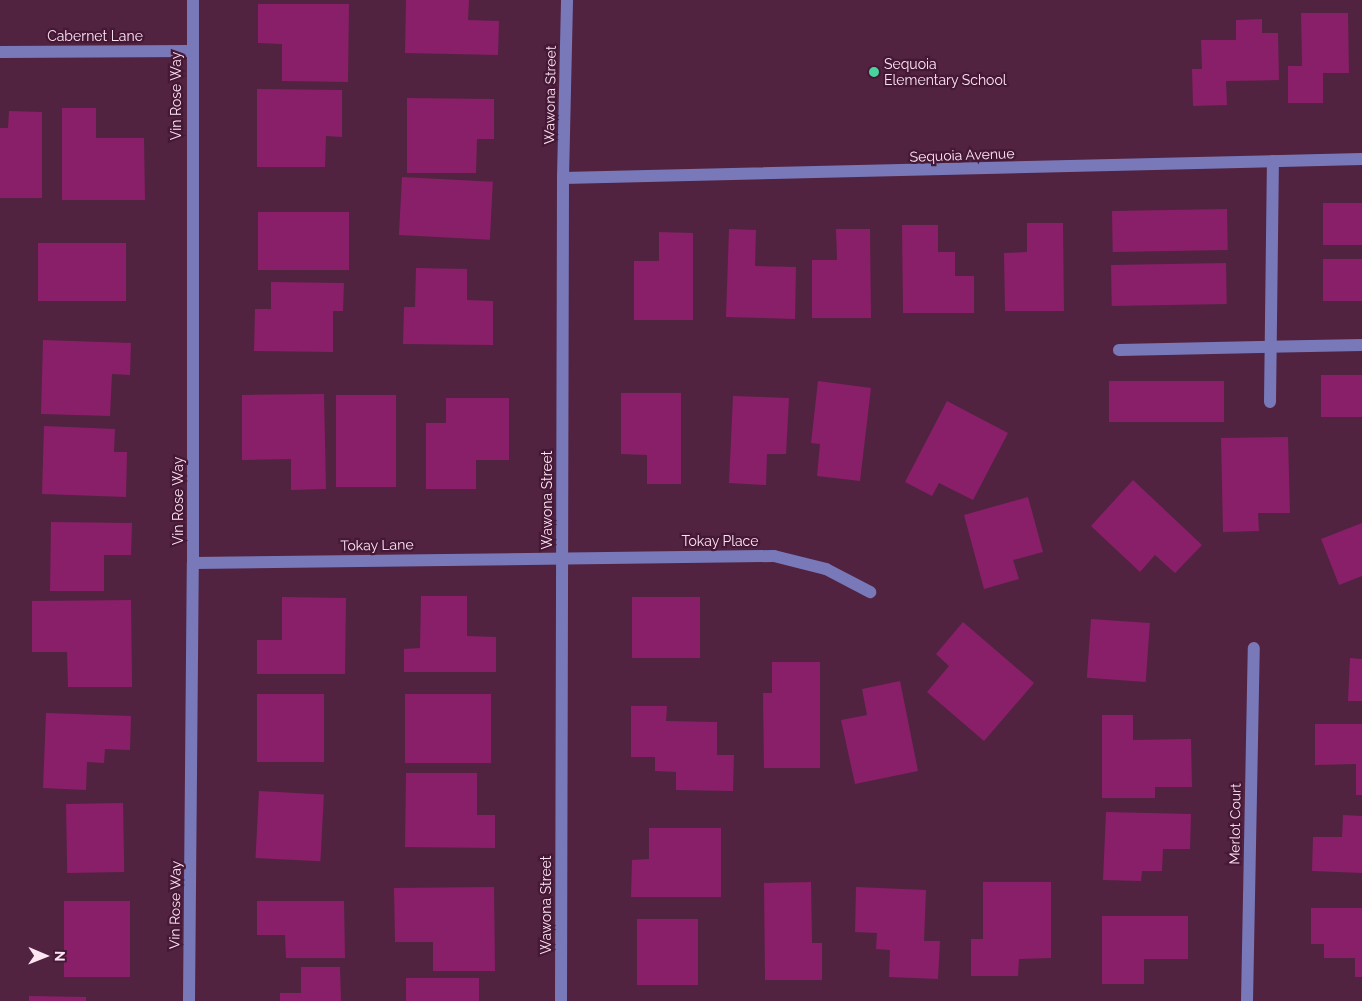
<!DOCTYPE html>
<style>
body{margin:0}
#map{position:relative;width:1362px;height:1001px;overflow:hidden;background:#512340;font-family:Raleway,sans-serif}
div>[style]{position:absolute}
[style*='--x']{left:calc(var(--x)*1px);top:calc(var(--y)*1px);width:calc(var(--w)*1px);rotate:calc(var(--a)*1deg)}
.building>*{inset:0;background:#891f68;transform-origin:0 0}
.minor>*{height:12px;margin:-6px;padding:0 6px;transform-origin:6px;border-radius:6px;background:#7979ba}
.dots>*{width:14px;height:14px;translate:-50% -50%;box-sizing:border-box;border:2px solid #451836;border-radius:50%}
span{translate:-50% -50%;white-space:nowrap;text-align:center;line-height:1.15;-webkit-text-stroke:4.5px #451836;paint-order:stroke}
.street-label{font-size:14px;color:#fee5f3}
.poi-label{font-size:14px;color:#fee5f3}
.left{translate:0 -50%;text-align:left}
.north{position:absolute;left:20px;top:931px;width:50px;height:50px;-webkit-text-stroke:4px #451836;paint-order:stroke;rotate:91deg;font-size:14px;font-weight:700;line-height:20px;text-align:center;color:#fee5f3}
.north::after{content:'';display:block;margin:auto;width:18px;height:22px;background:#fee5f3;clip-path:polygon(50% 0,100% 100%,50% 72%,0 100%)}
</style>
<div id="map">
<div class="building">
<div style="clip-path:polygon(406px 0,469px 0,468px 20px,499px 21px,498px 55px,405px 53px)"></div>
<div style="clip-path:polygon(258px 4px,349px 4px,348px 82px,282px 81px,282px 44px,258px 43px)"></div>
<div style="clip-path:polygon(1301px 13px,1348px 13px,1349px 73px,1323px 73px,1323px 103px,1288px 103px,1288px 66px,1302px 66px)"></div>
<div style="clip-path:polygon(1262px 19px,1262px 33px,1278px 33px,1279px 80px,1226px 81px,1227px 105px,1193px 106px,1192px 69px,1202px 69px,1201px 40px,1236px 40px,1236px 20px)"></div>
<div style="clip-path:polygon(257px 89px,342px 90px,342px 137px,326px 136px,325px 167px,257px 167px)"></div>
<div style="clip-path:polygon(407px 98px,494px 99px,494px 139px,477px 139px,476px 173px,407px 173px)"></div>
<div style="clip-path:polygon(62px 108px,96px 108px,96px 138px,144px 138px,145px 200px,62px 200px)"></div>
<div style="clip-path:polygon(9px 111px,42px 112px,42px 198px,0 198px,0 128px,8px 128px)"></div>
<div style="left:402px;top:177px;width:91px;height:58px;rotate:3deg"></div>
<div style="left:1323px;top:203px;width:39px;height:42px"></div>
<div style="left:1227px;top:209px;width:41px;height:115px;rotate:89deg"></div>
<div style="left:258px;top:212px;width:91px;height:58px"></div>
<div style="clip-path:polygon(1027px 223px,1063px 223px,1064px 311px,1005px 311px,1004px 253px,1027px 252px)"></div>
<div style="clip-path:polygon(902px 225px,938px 225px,938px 252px,955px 252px,955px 276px,974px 276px,974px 313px,903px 313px)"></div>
<div style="clip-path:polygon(729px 229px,756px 230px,755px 266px,796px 267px,795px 319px,726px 317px)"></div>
<div style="clip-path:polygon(836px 229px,870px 229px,871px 318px,812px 318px,812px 260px,837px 260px)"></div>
<div style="clip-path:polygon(659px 232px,693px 233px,693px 320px,634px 320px,634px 261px,659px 261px)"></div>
<div style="left:38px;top:243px;width:88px;height:58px"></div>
<div style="left:1323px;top:259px;width:39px;height:42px"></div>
<div style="left:1226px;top:263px;width:41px;height:115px;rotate:89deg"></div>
<div style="clip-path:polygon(416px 268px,467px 269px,467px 300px,493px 301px,493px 345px,403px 344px,404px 307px,415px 307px)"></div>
<div style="clip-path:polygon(271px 282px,344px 283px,343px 311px,333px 311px,333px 352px,254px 351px,255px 309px,271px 309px)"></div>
<div style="clip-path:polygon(43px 340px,131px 343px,130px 375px,112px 374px,110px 416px,41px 414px)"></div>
<div style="left:1362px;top:375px;width:42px;height:41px;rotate:90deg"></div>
<div style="clip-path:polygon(818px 381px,871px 388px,860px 481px,817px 476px,820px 444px,811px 443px)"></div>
<div style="left:1224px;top:381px;width:41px;height:115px;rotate:90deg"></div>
<div style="clip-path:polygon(621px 393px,681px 393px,681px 484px,647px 484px,647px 455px,621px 454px)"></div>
<div style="clip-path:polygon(324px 394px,326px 489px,291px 490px,291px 459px,242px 460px,242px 395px)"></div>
<div style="left:336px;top:395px;width:60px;height:92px"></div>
<div style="clip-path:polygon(733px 396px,789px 398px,786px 454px,767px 454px,766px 485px,729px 483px)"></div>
<div style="clip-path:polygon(446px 398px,509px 398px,509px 460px,476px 460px,476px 489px,426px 489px,426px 423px,446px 423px)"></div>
<div style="clip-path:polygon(947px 401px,1008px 433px,973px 500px,939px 483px,932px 496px,905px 482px)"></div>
<div style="clip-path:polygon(44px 426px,115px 429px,114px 452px,127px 452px,126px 497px,42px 494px)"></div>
<div style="clip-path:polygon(1288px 437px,1290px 513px,1258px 513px,1259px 531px,1223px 532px,1221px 438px)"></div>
<div style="clip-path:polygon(1133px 480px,1202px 545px,1175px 573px,1155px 555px,1140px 572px,1091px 526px)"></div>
<div style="clip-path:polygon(1028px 497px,1043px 552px,1013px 560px,1019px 579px,984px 589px,964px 515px)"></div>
<div style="clip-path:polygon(51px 522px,132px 523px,131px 555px,104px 555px,104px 591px,50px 591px)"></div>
<div style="clip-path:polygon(1362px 523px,1362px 576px,1339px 585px,1321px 539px)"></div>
<div style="clip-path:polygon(421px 596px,467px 596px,467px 636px,496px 637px,496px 672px,404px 672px,404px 649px,420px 648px)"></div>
<div style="clip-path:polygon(282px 597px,346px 598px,345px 674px,257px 674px,257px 640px,282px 640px)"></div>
<div style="left:700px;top:597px;width:61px;height:68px;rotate:90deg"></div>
<div style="clip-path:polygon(131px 600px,132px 687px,68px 687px,67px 652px,32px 652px,32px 601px)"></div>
<div style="left:1091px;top:619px;width:59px;height:59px;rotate:4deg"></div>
<div style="clip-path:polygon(963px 622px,1034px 683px,984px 741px,927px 692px,949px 666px,936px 654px)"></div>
<div style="clip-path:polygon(1350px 658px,1362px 659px,1362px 701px,1348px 701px)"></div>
<div style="clip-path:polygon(772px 662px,820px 662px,820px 768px,764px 768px,763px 693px,772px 693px)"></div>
<div style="clip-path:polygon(900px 681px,918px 771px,855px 784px,841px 720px,867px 715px,862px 689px)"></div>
<div style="left:257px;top:694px;width:67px;height:68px"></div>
<div style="left:491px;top:694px;width:69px;height:86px;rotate:90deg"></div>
<div style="clip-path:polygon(631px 706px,667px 706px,666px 721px,717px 722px,717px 755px,734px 755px,733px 791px,676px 790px,676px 772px,655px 771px,655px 757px,631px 757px)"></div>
<div style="clip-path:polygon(46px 713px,131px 716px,130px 750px,105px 749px,104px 763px,87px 762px,86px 790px,43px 788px)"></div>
<div style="clip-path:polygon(1102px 715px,1133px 715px,1133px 740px,1191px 739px,1192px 787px,1155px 787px,1155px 798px,1102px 798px)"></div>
<div style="clip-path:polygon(1315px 724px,1362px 724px,1362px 795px,1356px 795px,1356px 764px,1315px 765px)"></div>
<div style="clip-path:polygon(406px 773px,477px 773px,477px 815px,495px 815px,495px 848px,405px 847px)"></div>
<div style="left:259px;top:791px;width:65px;height:67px;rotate:3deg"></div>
<div style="left:123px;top:803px;width:69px;height:57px;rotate:89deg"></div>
<div style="clip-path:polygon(1106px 812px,1191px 814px,1190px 849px,1163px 849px,1162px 871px,1142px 871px,1141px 881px,1103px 880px)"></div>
<div style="clip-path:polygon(1343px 815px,1362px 816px,1362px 873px,1312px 871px,1313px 837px,1342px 837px)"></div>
<div style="clip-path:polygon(649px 828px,721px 828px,721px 897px,631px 897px,632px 860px,649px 859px)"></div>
<div style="clip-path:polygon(811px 882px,812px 943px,822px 943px,822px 980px,765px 980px,764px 883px)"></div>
<div style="clip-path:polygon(983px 882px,1051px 882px,1051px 958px,1019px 959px,1018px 976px,971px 976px,971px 939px,983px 939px)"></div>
<div style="clip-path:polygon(494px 887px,495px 971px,433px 971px,433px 942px,395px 942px,394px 888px)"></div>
<div style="clip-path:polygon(856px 887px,926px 890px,924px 941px,940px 941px,938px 979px,889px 977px,890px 950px,876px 949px,877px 933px,855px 932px)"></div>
<div style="left:64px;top:901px;width:66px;height:76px"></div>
<div style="clip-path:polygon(257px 901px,344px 901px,345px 958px,286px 958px,285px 935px,257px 935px)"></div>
<div style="clip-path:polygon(1311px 908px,1362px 908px,1362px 977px,1355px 977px,1355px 958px,1324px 958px,1324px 944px,1311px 944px)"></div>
<div style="clip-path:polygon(1102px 916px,1188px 916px,1188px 959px,1144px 959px,1144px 984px,1102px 984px)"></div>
<div style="left:637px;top:919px;width:61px;height:66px"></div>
<div style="clip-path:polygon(301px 967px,340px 967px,341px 1001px,280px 1001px,280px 993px,301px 993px)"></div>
<div style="left:406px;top:978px;width:73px;height:23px"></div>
<div style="clip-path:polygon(29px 996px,86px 997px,86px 1001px,29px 1001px)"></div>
</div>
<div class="minor">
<div style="--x:0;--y:52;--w:191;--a:-0.3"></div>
<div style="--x:563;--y:178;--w:799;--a:-1.36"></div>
<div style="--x:1119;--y:350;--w:243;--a:-1.2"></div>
<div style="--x:1270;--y:402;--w:241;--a:-89.3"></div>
<div style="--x:193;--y:563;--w:581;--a:-0.69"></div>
<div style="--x:774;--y:556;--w:54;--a:14"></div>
<div style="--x:826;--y:569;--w:50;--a:27.6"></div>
<div style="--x:189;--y:1001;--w:438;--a:-89.5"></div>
<div style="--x:193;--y:563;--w:563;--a:-90"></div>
<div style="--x:561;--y:1001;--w:823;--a:-89.86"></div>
<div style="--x:563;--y:178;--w:178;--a:-88.7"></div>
<div style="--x:1247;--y:1001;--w:353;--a:-88.9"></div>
</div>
<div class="dots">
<div style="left:874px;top:72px;background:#48d49d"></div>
</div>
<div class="street-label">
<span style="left:95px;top:36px">Cabernet Lane</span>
<span style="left:550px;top:95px;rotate:-89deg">Wawona Street</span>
<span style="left:176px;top:96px;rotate:-90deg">Vin Rose Way</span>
<span style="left:962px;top:155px;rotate:-2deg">Sequoia Avenue</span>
<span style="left:547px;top:500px;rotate:-90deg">Wawona Street</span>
<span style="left:178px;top:501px;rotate:-90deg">Vin Rose Way</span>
<span style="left:720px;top:541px">Tokay Place</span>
<span style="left:377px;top:545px;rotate:-1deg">Tokay Lane</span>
<span style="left:1235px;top:824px;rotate:-89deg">Merlot Court</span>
<span style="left:175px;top:905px;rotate:-89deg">Vin Rose Way</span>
<span style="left:546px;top:905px;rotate:-90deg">Wawona Street</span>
</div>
<div class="poi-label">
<span class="left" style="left:884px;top:72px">Sequoia<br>Elementary School</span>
</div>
<div class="north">N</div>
</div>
